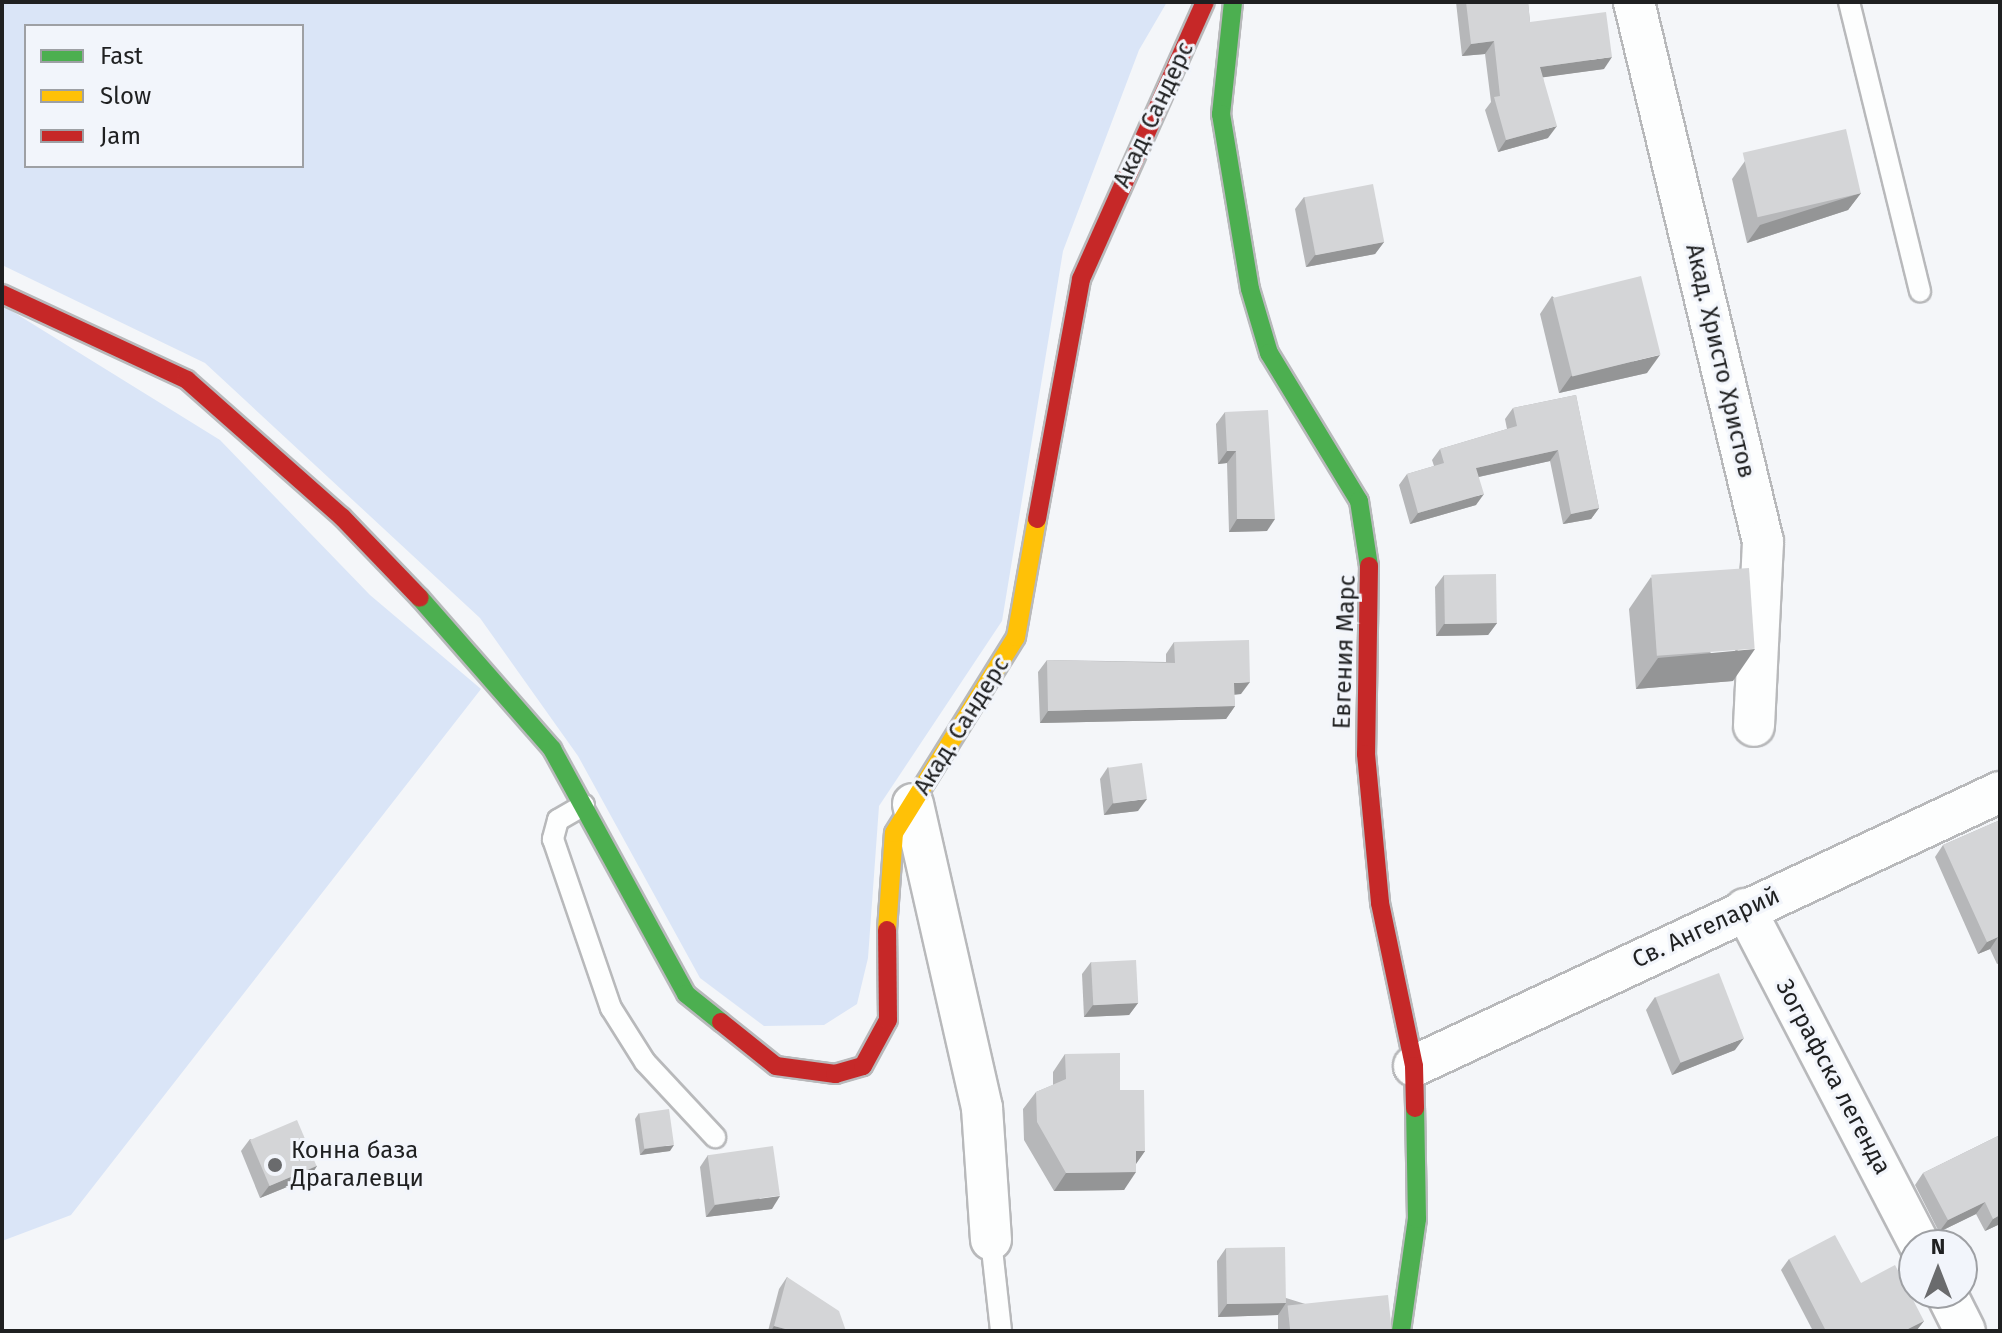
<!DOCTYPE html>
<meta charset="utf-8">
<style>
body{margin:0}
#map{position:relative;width:2002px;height:1333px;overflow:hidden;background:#f4f6f9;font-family:"Fira Sans",sans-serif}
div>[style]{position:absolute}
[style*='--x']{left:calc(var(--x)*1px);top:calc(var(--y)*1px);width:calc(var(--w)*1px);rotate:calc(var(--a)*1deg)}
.green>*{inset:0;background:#dae5f7}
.roads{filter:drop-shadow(2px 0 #b8b9bb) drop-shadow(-2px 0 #b8b9bb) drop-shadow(0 2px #b8b9bb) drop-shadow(0 -2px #b8b9bb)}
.lane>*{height:20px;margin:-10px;padding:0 10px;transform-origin:10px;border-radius:10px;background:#fdfefe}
.street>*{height:40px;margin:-20px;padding:0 20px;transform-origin:20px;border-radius:20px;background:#fdfefe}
.fast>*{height:18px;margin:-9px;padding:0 9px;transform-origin:9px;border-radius:9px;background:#4caf50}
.slow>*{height:18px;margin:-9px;padding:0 9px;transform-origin:9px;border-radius:9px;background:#ffc107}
.jam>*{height:18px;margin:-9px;padding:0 9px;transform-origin:9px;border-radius:9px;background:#c62828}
.wall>*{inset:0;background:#b6b7b9}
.shaded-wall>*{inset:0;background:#949596}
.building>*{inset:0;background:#d4d5d7;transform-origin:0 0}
.dots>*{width:22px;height:22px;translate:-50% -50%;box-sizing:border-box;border:4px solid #f2f5fb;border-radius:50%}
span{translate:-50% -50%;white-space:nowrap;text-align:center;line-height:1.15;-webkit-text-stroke:6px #f2f5fb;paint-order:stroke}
.street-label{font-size:24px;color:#1f2021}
.poi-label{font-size:24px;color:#1f2021}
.left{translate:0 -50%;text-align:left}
.frame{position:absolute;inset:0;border:4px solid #1f2021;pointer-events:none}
.legend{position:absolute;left:24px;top:24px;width:280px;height:144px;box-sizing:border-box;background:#f2f5fb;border:2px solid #9ea0a4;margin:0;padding:10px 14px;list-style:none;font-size:24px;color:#1f2021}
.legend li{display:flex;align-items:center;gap:16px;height:40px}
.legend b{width:40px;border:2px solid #9ea0a4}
.north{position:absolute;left:1898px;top:1229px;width:80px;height:80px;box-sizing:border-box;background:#f2f5fb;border:2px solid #9ea0a4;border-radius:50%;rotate:0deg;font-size:22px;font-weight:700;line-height:32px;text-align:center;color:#1f2021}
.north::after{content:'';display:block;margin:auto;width:28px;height:36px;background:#6a6b6d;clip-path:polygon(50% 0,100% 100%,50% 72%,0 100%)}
</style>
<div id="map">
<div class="green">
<div style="clip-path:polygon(evenodd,2px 2px,1167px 2px,1139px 50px,1063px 251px,1002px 621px,879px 806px,868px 958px,857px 1004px,824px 1025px,764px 1026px,700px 978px,578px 756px,480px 618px,205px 363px,2px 265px,2px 2px,26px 26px,302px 26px,302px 166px,26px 166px,26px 26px)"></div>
<div style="clip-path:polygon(2px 305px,220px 440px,370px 595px,481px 689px,71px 1215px,2px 1241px)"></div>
</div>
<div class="roads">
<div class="lane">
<div style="--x:1849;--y:2;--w:298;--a:76.2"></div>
<div style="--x:584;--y:805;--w:30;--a:150"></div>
<div style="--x:558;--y:820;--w:20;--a:105"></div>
<div style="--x:553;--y:839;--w:179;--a:71.1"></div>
<div style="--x:611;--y:1008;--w:64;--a:57.8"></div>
<div style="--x:645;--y:1062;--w:103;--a:47"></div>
<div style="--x:991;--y:1240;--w:92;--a:83.7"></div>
</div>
<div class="street">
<div style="--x:1634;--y:2;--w:555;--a:76.56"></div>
<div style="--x:1763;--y:542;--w:184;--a:92.8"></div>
<div style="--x:913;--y:804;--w:312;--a:77.2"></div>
<div style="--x:982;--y:1108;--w:132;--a:86.1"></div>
<div style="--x:1745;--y:909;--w:379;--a:62.5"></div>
<div style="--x:1414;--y:1066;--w:647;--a:-25.06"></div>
<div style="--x:1946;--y:1293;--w:42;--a:63.4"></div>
</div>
<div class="fast">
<div style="--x:1233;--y:2;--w:113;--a:96.1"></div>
<div style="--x:1221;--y:114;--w:177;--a:80.6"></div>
<div style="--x:1250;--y:289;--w:67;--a:73.5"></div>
<div style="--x:1269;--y:353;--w:173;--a:58.7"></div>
<div style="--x:1359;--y:501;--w:66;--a:81.3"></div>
<div style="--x:420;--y:598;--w:201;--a:48.8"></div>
<div style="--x:552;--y:749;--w:279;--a:61.3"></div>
<div style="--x:686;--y:994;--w:45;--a:38.7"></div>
<div style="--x:1401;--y:1331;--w:113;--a:-81.9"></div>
<div style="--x:1417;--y:1219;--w:111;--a:-91"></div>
</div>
<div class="slow">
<div style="--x:887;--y:930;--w:97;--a:-85.9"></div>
<div style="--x:894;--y:833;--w:231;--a:-58.1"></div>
<div style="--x:1016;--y:637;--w:120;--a:-79.9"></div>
</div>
<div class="jam">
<div style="--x:2;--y:294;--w:204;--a:24.9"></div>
<div style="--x:187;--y:380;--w:207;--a:41.5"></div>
<div style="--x:342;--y:517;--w:112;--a:46.1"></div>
<div style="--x:1037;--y:519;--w:244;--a:-79.6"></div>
<div style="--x:1081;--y:279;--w:303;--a:-65.9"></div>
<div style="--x:1369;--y:566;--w:188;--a:90.9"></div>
<div style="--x:1366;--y:754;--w:150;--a:84.6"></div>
<div style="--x:1380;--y:903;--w:167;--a:78.2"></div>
<div style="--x:1414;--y:1066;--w:42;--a:88.6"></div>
<div style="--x:721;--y:1022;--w:70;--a:38.7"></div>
<div style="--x:776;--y:1066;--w:60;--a:7.7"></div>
<div style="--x:835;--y:1074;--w:29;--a:-16"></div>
<div style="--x:863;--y:1066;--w:52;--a:-61.5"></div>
<div style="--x:888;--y:1020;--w:90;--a:-90.6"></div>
</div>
</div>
<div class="wall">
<div style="clip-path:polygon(1456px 2px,1528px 2px,1530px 22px,1604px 69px,1543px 77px,1548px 138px,1498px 152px,1485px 110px,1491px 102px,1485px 54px,1462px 56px)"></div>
<div style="clip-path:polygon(1745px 161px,1861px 193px,1848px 210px,1747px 243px,1732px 179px)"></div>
<div style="clip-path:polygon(1304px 197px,1384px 242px,1375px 254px,1306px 267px,1295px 209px)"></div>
<div style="clip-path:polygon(1552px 296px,1647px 373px,1559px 393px,1540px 314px)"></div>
<div style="clip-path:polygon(1576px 395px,1599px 508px,1591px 519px,1563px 524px,1550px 461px,1479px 477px,1476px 505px,1410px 524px,1399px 485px,1407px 474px,1434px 466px,1432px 460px,1440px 449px,1507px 429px,1505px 419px,1513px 408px)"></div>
<div style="clip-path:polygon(1225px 412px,1267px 531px,1229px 532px,1227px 463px,1218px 464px,1216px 424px)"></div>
<div style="clip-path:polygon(1444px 575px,1497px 623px,1488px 635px,1436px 636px,1435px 587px)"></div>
<div style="clip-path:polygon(1651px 577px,1733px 681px,1636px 689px,1629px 609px)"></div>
<div style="clip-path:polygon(1174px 642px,1241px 694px,1234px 695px,1235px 706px,1226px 719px,1040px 723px,1038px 672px,1047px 660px,1166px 662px,1166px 654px)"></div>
<div style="clip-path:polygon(1108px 767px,1138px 811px,1104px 815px,1100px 779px)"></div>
<div style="clip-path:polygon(2000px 820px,2000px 963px,1997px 964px,1990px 949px,1978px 954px,1935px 857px,1943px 845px)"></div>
<div style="clip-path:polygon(1091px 962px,1138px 1003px,1129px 1015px,1084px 1017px,1082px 974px)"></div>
<div style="clip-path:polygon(1655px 997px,1735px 1050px,1672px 1075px,1646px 1010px)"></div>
<div style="clip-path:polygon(1065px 1054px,1120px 1090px,1145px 1151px,1136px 1164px,1124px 1190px,1054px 1191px,1024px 1140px,1023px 1109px,1036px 1092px,1053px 1085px,1053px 1072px)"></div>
<div style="clip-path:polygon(639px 1113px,670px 1151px,640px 1155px,635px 1119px)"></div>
<div style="clip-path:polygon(2000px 1135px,2000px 1224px,1985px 1231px,1976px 1214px,1939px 1232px,1915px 1185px,1923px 1173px)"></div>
<div style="clip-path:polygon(250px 1139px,317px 1166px,309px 1178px,260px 1198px,241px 1151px)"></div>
<div style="clip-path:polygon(708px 1155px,772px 1209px,706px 1217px,700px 1167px)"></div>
<div style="clip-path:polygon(1226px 1248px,1286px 1298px,1392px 1331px,1278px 1331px,1278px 1315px,1218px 1317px,1217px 1261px)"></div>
<div style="clip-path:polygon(1789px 1259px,1861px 1283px,1924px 1321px,1916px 1331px,1813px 1331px,1781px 1270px)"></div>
<div style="clip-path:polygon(787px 1277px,846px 1331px,768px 1331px,779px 1289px)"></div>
</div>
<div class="shaded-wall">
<div style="clip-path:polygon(1494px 41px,1485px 54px,1462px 56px,1471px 44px)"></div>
<div style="clip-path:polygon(1612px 57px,1604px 69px,1531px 79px,1540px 67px)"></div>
<div style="clip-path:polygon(1557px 126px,1548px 138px,1498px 152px,1506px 140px)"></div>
<div style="clip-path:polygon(1861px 193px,1848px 210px,1747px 243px,1760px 225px)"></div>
<div style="clip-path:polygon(1384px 242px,1375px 254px,1306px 267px,1315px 255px)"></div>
<div style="clip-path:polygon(1660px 355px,1647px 373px,1559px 393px,1571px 376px)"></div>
<div style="clip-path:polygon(1558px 450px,1550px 461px,1469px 479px,1476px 468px)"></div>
<div style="clip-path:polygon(1227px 451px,1236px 451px,1227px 463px,1218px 464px)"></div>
<div style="clip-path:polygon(1484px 494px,1476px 505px,1410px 524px,1418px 513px)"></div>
<div style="clip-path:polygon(1599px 508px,1591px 519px,1563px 524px,1571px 514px)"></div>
<div style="clip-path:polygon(1237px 519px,1275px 519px,1267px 531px,1229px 532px)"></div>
<div style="clip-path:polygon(1497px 623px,1488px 635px,1436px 636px,1444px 624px)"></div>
<div style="clip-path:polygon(1755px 649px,1733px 681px,1636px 689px,1658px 658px)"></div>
<div style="clip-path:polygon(1250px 682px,1241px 694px,1225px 695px,1234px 683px)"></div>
<div style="clip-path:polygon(1235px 706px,1226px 719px,1040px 723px,1048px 711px)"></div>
<div style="clip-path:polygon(1147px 799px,1138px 811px,1104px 815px,1113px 803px)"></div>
<div style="clip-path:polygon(1998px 937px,1990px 949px,1978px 954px,1987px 942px)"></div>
<div style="clip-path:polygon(1138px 1003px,1129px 1015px,1084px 1017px,1093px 1005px)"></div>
<div style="clip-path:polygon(1744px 1038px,1735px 1050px,1672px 1075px,1681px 1062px)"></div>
<div style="clip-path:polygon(674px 1145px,670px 1151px,640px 1155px,645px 1149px)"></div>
<div style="clip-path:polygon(1136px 1151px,1145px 1151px,1133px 1168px)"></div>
<div style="clip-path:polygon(317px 1166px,309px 1178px,260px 1198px,269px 1186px)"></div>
<div style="clip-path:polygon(1136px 1172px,1124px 1190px,1054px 1191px,1066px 1173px)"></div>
<div style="clip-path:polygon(780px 1196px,772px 1209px,706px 1217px,715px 1205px)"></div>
<div style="clip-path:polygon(1985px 1202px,1976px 1214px,1939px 1232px,1948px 1220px)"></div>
<div style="clip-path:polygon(2000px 1215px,2000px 1224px,1985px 1231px,1993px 1219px)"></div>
<div style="clip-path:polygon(1286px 1303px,1278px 1315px,1218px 1317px,1227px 1304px)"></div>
<div style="clip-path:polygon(1924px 1321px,1916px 1331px,1904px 1331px)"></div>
<div style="clip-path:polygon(774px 1326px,793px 1331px,771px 1331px)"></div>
</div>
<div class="building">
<div style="clip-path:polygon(1466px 2px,1528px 2px,1530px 22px,1606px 12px,1612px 57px,1540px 67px,1557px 126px,1506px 140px,1494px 97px,1500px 96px,1494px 41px,1471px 44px)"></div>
<div style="left:1846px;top:129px;width:66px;height:106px;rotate:77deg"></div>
<div style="left:1373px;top:184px;width:59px;height:70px;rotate:79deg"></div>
<div style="left:1641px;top:276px;width:81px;height:91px;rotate:76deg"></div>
<div style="clip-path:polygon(1576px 395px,1599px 508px,1571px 514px,1558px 450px,1476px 468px,1484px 494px,1418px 513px,1407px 474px,1444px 463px,1440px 449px,1517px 426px,1513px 408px)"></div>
<div style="clip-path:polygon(1268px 410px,1275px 519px,1237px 519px,1236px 451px,1227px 451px,1225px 412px)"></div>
<div style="left:1749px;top:568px;width:81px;height:98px;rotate:86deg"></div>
<div style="left:1496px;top:574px;width:49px;height:52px;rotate:89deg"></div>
<div style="clip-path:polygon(1249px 640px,1250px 682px,1234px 683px,1235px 706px,1048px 711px,1047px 660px,1175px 663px,1174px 642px)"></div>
<div style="left:1142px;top:763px;width:36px;height:34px;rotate:82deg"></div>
<div style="clip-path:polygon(2000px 820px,2000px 940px,1998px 937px,1987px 942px,1943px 845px)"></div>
<div style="left:1136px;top:960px;width:43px;height:45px;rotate:87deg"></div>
<div style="left:1719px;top:973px;width:70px;height:68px;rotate:69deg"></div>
<div style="clip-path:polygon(1120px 1053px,1120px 1090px,1144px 1090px,1145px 1151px,1136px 1151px,1136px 1172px,1066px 1173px,1037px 1122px,1036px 1092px,1066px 1079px,1065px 1054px)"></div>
<div style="left:669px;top:1109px;width:36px;height:30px;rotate:82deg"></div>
<div style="left:297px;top:1120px;width:50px;height:51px;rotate:67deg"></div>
<div style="clip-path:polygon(2000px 1135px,2000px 1215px,1993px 1219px,1985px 1202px,1948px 1220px,1923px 1173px)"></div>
<div style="left:773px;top:1146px;width:50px;height:66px;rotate:82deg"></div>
<div style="clip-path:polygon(1835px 1235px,1861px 1283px,1895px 1265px,1924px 1321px,1904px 1331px,1826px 1331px,1789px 1259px)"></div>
<div style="left:1285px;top:1247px;width:56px;height:59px;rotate:89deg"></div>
<div style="clip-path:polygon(787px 1277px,839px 1311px,846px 1331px,793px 1331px,774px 1326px)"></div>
<div style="left:1388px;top:1295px;width:36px;height:101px;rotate:84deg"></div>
</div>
<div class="dots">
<div style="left:275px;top:1165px;background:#6a6b6d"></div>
</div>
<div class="street-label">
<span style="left:1154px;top:115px;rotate:-65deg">Акад. Сандерс</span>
<span style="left:1720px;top:361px;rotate:77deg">Акад. Христо Христов</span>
<span style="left:1345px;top:652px;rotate:-88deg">Евгения Марс</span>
<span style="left:962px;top:726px;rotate:-58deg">Акад. Сандерс</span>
<span style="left:1706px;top:928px;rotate:-25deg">Св. Ангеларий</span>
<span style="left:1833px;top:1077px;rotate:62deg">Зографска легенда</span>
</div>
<div class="poi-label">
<span class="left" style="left:291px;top:1165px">Конна база<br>Драгалевци</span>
</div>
<div class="frame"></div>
<ul class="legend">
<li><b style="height:10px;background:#4caf50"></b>Fast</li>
<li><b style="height:10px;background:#ffc107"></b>Slow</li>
<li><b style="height:10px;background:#c62828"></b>Jam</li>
</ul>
<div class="north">N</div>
</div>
